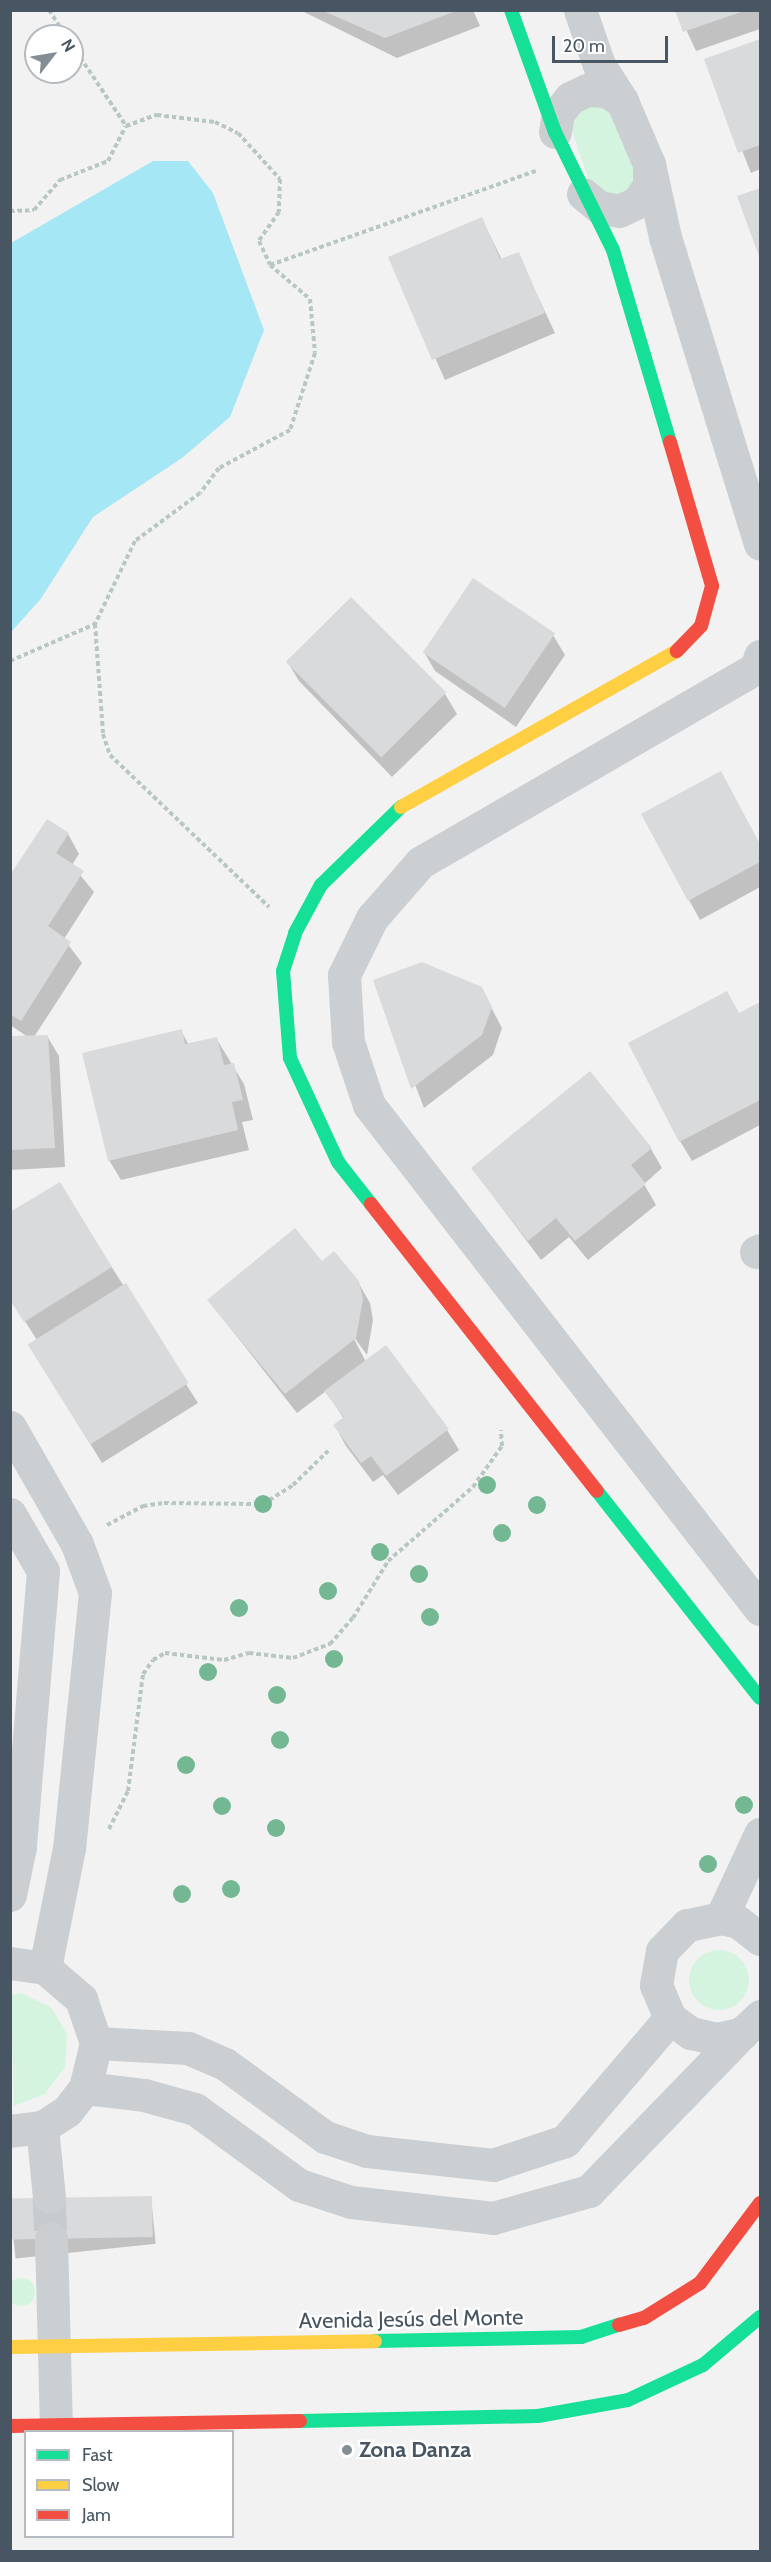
<!DOCTYPE html>
<meta charset="utf-8">
<style>
body{margin:0}
#map{position:relative;width:771px;height:2562px;overflow:hidden;background:#f3f2f2;font-family:Cabin,sans-serif}
div>[style]{position:absolute}
[style*='--x']{left:calc(var(--x)*1px);top:calc(var(--y)*1px);width:calc(var(--w)*1px);rotate:calc(var(--a)*1deg)}
.green>*{inset:0;background:#d5f4e0}
.round{border-radius:50%}
.water>*{inset:0;background:#a6e7f5}
.shadow>*{inset:0;background:#0003;transform-origin:0 0}
.building>*{inset:0;background:#d9dadb;transform-origin:0 0}
.street-tunnel>*{height:33px;margin-top:-16.5px;transform-origin:0;background:repeating-linear-gradient(90deg,#c8cbce 0 33px,transparent 0 49px)}
.path>*{height:4px;margin-top:-2px;transform-origin:0;background:repeating-linear-gradient(90deg,#b9c7c2 0 4.5px,transparent 0 7.5px)}
.street>*{height:33px;margin:-16.5px;padding:0 16.5px;transform-origin:16.5px;border-radius:16.5px;background:#cbcfd2}
.fast>*{height:14px;margin:-7px;padding:0 7px;transform-origin:7px;border-radius:7px;background:#16e098}
.slow>*{height:14px;margin:-7px;padding:0 7px;transform-origin:7px;border-radius:7px;background:#ffcf43}
.jam>*{height:14px;margin:-7px;padding:0 7px;transform-origin:7px;border-radius:7px;background:#f24e42}
.trees>*{width:18px;height:18px;margin:-9px;border-radius:50%;background:#74b893}
.dots>*{width:16px;height:16px;translate:-50% -50%;box-sizing:border-box;border:3px solid #fff;border-radius:50%}
span{translate:-50% -50%;white-space:nowrap;text-align:center;line-height:1.15;-webkit-text-stroke:4.5px #fff;paint-order:stroke}
.street-label{font-size:22px;color:#475662}
.poi-label{font-size:22px;color:#475662;font-weight:700}
.left{translate:0 -50%;text-align:left}
.frame{position:absolute;inset:0;border:12px solid #475662;pointer-events:none}
.legend{position:absolute;left:24px;top:2430px;width:210px;height:108px;box-sizing:border-box;background:#fff;border:2px solid #b5bbc0;margin:0;padding:8px 10px;list-style:none;font-size:18px;color:#475662}
.legend li{display:flex;align-items:center;gap:12px;height:30px}
.legend b{width:30px;border:2px solid #b5bbc0}
.north{position:absolute;left:24px;top:24px;width:60px;height:60px;box-sizing:border-box;background:#fff;border:2px solid #b5bbc0;border-radius:50%;rotate:59deg;font-size:16px;font-weight:700;line-height:24px;text-align:center;color:#475662}
.north::after{content:'';display:block;margin:auto;width:21px;height:27px;background:#838d94;clip-path:polygon(50% 0,100% 100%,50% 72%,0 100%)}
.scale{position:absolute;left:552px;top:36px;width:116px;height:27px;box-sizing:border-box;border:3px solid #475662;border-top:0;padding-left:8px;font-size:18px;line-height:21px;white-space:nowrap;color:#475662;-webkit-text-stroke:4px #fff;paint-order:stroke}
</style>
<div id="map">
<div class="green">
<div style="clip-path:polygon(604px 100px,641px 169px,629px 199px,591px 188px,567px 115px)"></div>
<div class="round" style="left:689px;top:1950px;width:60px;height:60px"></div>
<div style="clip-path:polygon(21px 1993px,51px 2007px,67px 2034px,65px 2067px,45px 2094px,14px 2106px,11px 1995px)"></div>
<div class="round" style="left:7px;top:2278px;width:28px;height:28px"></div>
</div>
<div class="water">
<div style="clip-path:polygon(153px 161px,188px 161px,213px 193px,264px 330px,230px 417px,182px 458px,93px 517px,40px 600px,11px 632px,11px 243px)"></div>
</div>
<div class="shadow">
<div style="clip-path:polygon(300px 10px,473px 10px,480px 26px,397px 58px)"></div>
<div style="clip-path:polygon(677px 10px,760px 10px,760px 29px,696px 51px)"></div>
<div style="clip-path:polygon(760px 41px,760px 169px,751px 173px,706px 60px)"></div>
<div style="clip-path:polygon(760px 189px,760px 256px,739px 197px)"></div>
<div style="clip-path:polygon(482px 219px,502px 260px,518px 254px,555px 333px,445px 380px,390px 257px)"></div>
<div style="clip-path:polygon(351px 599px,445px 694px,457px 714px,392px 777px,299px 681px,287px 661px)"></div>
<div style="clip-path:polygon(553px 635px,565px 655px,516px 727px,435px 671px,424px 652px)"></div>
<div style="clip-path:polygon(731px 792px,760px 846px,760px 887px,700px 920px,689px 900px)"></div>
<div style="clip-path:polygon(68px 834px,79px 854px,72px 865px,94px 892px,64px 939px,82px 963px,34px 1037px,47px 1036px,59px 1056px,65px 1167px,10px 1170px,10px 1038px,28px 1037px,10px 1025px,10px 878px)"></div>
<div style="clip-path:polygon(375px 980px,481px 988px,502px 1028px,493px 1055px,424px 1108px)"></div>
<div style="clip-path:polygon(760px 1003px,760px 1125px,692px 1161px,680px 1141px,739px 1015px)"></div>
<div style="clip-path:polygon(181px 1031px,189px 1045px,216px 1038px,244px 1084px,253px 1120px,242px 1122px,249px 1150px,121px 1180px,109px 1160px)"></div>
<div style="clip-path:polygon(651px 1149px,662px 1168px,644px 1184px,656px 1205px,588px 1260px,569px 1237px,541px 1260px,472px 1168px)"></div>
<div style="clip-path:polygon(59px 1184px,198px 1403px,102px 1463px,41px 1364px,37px 1340px,10px 1298px)"></div>
<div style="clip-path:polygon(321px 1263px,358px 1282px,370px 1303px,373px 1320px,367px 1355px,351px 1333px,366px 1362px,447px 1430px,459px 1450px,398px 1495px,383px 1475px,373px 1482px,346px 1446px,335px 1426px,344px 1419px,326px 1391px,297px 1413px,209px 1301px)"></div>
<div style="left:151px;top:2198px;width:46px;height:141px;rotate:84deg"></div>
</div>
<div class="building">
<div style="clip-path:polygon(321px 10px,456px 10px,456px 11px,385px 38px)"></div>
<div style="clip-path:polygon(675px 10px,744px 10px,744px 11px,683px 32px)"></div>
<div style="clip-path:polygon(760px 39px,760px 145px,738px 153px,704px 59px)"></div>
<div style="clip-path:polygon(760px 188px,760px 259px,737px 196px)"></div>
<div style="clip-path:polygon(482px 217px,500px 259px,519px 252px,545px 313px,432px 360px,388px 257px)"></div>
<div style="left:473px;top:578px;width:99px;height:90px;rotate:34deg"></div>
<div style="left:351px;top:597px;width:135px;height:92px;rotate:45deg"></div>
<div style="clip-path:polygon(721px 771px,760px 844px,760px 862px,688px 901px,641px 814px)"></div>
<div style="clip-path:polygon(47px 819px,69px 833px,56px 853px,84px 871px,48px 926px,71px 942px,21px 1021px,10px 1014px,10px 875px)"></div>
<div style="clip-path:polygon(422px 962px,482px 987px,492px 1007px,482px 1035px,411px 1089px,373px 980px)"></div>
<div style="clip-path:polygon(727px 991px,739px 1013px,760px 1002px,760px 1100px,679px 1142px,628px 1043px)"></div>
<div style="clip-path:polygon(182px 1029px,185px 1044px,217px 1037px,224px 1065px,234px 1063px,243px 1100px,232px 1102px,238px 1130px,108px 1161px,82px 1053px)"></div>
<div style="clip-path:polygon(48px 1035px,55px 1148px,10px 1150px,10px 1036px)"></div>
<div style="clip-path:polygon(590px 1071px,652px 1148px,631px 1165px,646px 1184px,575px 1241px,556px 1218px,528px 1241px,471px 1168px)"></div>
<div style="clip-path:polygon(60px 1182px,112px 1267px,24px 1322px,10px 1300px,10px 1212px)"></div>
<div style="clip-path:polygon(295px 1228px,322px 1261px,334px 1251px,359px 1281px,363px 1299px,356px 1338px,285px 1394px,207px 1300px)"></div>
<div style="left:126px;top:1283px;width:118px;height:116px;rotate:58deg"></div>
<div style="clip-path:polygon(386px 1345px,449px 1429px,386px 1476px,371px 1456px,361px 1463px,333px 1425px,344px 1417px,324px 1391px)"></div>
<div style="left:152px;top:2196px;width:41px;height:142px;rotate:89deg"></div>
</div>
<div class="street-tunnel">
<div style="--x:49;--y:2197;--w:41;--a:87.2"></div>
</div>
<div class="path">
<div style="--x:49;--y:10;--w:31;--a:57"></div>
<div style="--x:72;--y:45;--w:97;--a:56.3"></div>
<div style="--x:10;--y:211;--w:24;--a:-2"></div>
<div style="--x:34;--y:210;--w:40;--a:-49"></div>
<div style="--x:60;--y:180;--w:52;--a:-21.6"></div>
<div style="--x:108;--y:161;--w:39;--a:-63"></div>
<div style="--x:126;--y:126;--w:33;--a:-20"></div>
<div style="--x:157;--y:115;--w:58;--a:6.9"></div>
<div style="--x:215;--y:122;--w:25;--a:26"></div>
<div style="--x:238;--y:133;--w:62;--a:47.6"></div>
<div style="--x:280;--y:179;--w:33;--a:92"></div>
<div style="--x:279;--y:212;--w:35;--a:125"></div>
<div style="--x:259;--y:241;--w:26;--a:65"></div>
<div style="--x:270;--y:265;--w:52;--a:40.4"></div>
<div style="--x:310;--y:299;--w:54;--a:84.7"></div>
<div style="--x:315;--y:353;--w:81;--a:108"></div>
<div style="--x:290;--y:430;--w:81;--a:151.8"></div>
<div style="--x:219;--y:468;--w:31;--a:127"></div>
<div style="--x:200;--y:493;--w:81;--a:143.6"></div>
<div style="--x:135;--y:541;--w:92;--a:115.7"></div>
<div style="--x:95;--y:624;--w:110;--a:85.8"></div>
<div style="--x:103;--y:734;--w:22;--a:72"></div>
<div style="--x:110;--y:755;--w:220;--a:43.7"></div>
<div style="--x:270;--y:265;--w:282;--a:-19.5"></div>
<div style="--x:10;--y:661;--w:93;--a:-23.5"></div>
<div style="--x:107;--y:1525;--w:41;--a:-27.8"></div>
<div style="--x:143;--y:1506;--w:21;--a:-8"></div>
<div style="--x:164;--y:1503;--w:99;--a:0.6"></div>
<div style="--x:263;--y:1504;--w:36;--a:-32"></div>
<div style="--x:293;--y:1485;--w:49;--a:-44.2"></div>
<div style="--x:109;--y:1829;--w:42;--a:-63.4"></div>
<div style="--x:128;--y:1791;--w:118;--a:-82.7"></div>
<div style="--x:143;--y:1674;--w:17;--a:-54"></div>
<div style="--x:153;--y:1660;--w:14;--a:-30"></div>
<div style="--x:165;--y:1653;--w:59;--a:6.8"></div>
<div style="--x:224;--y:1660;--w:26;--a:-16"></div>
<div style="--x:249;--y:1653;--w:44;--a:6.5"></div>
<div style="--x:293;--y:1658;--w:40;--a:-21"></div>
<div style="--x:330;--y:1644;--w:35;--a:-49"></div>
<div style="--x:353;--y:1618;--w:67;--a:-58.4"></div>
<div style="--x:388;--y:1561;--w:113;--a:-41"></div>
<div style="--x:473;--y:1487;--w:50;--a:-54.7"></div>
<div style="--x:502;--y:1446;--w:16;--a:-94"></div>
</div>
<div class="street">
<div style="--x:580;--y:10;--w:58;--a:70.9"></div>
<div style="--x:599;--y:65;--w:43;--a:57.4"></div>
<div style="--x:622;--y:101;--w:69;--a:66.8"></div>
<div style="--x:649;--y:164;--w:75;--a:77.6"></div>
<div style="--x:665;--y:237;--w:321;--a:72.8"></div>
<div style="--x:555;--y:132;--w:19;--a:-81"></div>
<div style="--x:558;--y:113;--w:19;--a:-51"></div>
<div style="--x:570;--y:98;--w:19;--a:-25"></div>
<div style="--x:587;--y:90;--w:19;--a:3"></div>
<div style="--x:606;--y:91;--w:19;--a:32"></div>
<div style="--x:583;--y:194;--w:21;--a:39"></div>
<div style="--x:599;--y:207;--w:20;--a:11"></div>
<div style="--x:619;--y:211;--w:21;--a:-25"></div>
<div style="--x:638;--y:202;--w:20;--a:-57"></div>
<div style="--x:649;--y:185;--w:21;--a:-90"></div>
<div style="--x:760;--y:656;--w:13;--a:108"></div>
<div style="--x:756;--y:668;--w:388;--a:149.9"></div>
<div style="--x:420;--y:863;--w:73;--a:131.1"></div>
<div style="--x:372;--y:918;--w:64;--a:116.2"></div>
<div style="--x:344;--y:975;--w:67;--a:86.6"></div>
<div style="--x:348;--y:1042;--w:66;--a:71.6"></div>
<div style="--x:369;--y:1105;--w:638;--a:52.2"></div>
<div style="--x:756;--y:1252;--w:4;--a:-27"></div>
<div style="--x:10;--y:1427;--w:135;--a:60.2"></div>
<div style="--x:77;--y:1544;--w:52;--a:69.8"></div>
<div style="--x:95;--y:1593;--w:256;--a:95.8"></div>
<div style="--x:69;--y:1848;--w:122;--a:101.3"></div>
<div style="--x:10;--y:1514;--w:66;--a:59.9"></div>
<div style="--x:43;--y:1571;--w:277;--a:94.8"></div>
<div style="--x:20;--y:1847;--w:49;--a:101.8"></div>
<div style="--x:721;--y:1918;--w:93;--a:-65.1"></div>
<div style="--x:760;--y:1939;--w:28;--a:-142"></div>
<div style="--x:738;--y:1922;--w:17;--a:-167"></div>
<div style="--x:721;--y:1918;--w:35;--a:168"></div>
<div style="--x:687;--y:1925;--w:36;--a:134"></div>
<div style="--x:662;--y:1951;--w:35;--a:100"></div>
<div style="--x:656;--y:1985;--w:36;--a:67"></div>
<div style="--x:670;--y:2018;--w:26;--a:36"></div>
<div style="--x:691;--y:2033;--w:27;--a:13"></div>
<div style="--x:717;--y:2039;--w:26;--a:-13"></div>
<div style="--x:742;--y:2033;--w:25;--a:-43"></div>
<div style="--x:10;--y:1963;--w:35;--a:8"></div>
<div style="--x:45;--y:1968;--w:48;--a:40.7"></div>
<div style="--x:81;--y:1999;--w:46;--a:71.2"></div>
<div style="--x:96;--y:2043;--w:46;--a:103.7"></div>
<div style="--x:85;--y:2088;--w:29;--a:128"></div>
<div style="--x:67;--y:2111;--w:30;--a:147"></div>
<div style="--x:42;--y:2127;--w:32;--a:173"></div>
<div style="--x:96;--y:2043;--w:92;--a:3.1"></div>
<div style="--x:188;--y:2048;--w:40;--a:23.4"></div>
<div style="--x:225;--y:2064;--w:124;--a:36.1"></div>
<div style="--x:325;--y:2137;--w:44;--a:18.4"></div>
<div style="--x:367;--y:2151;--w:127;--a:6.3"></div>
<div style="--x:493;--y:2165;--w:76;--a:-18.4"></div>
<div style="--x:565;--y:2141;--w:162;--a:-49.5"></div>
<div style="--x:85;--y:2088;--w:59;--a:6.8"></div>
<div style="--x:144;--y:2095;--w:53;--a:15.4"></div>
<div style="--x:195;--y:2109;--w:129;--a:36.2"></div>
<div style="--x:299;--y:2185;--w:55;--a:18.1"></div>
<div style="--x:351;--y:2202;--w:143;--a:6.4"></div>
<div style="--x:493;--y:2218;--w:100;--a:-15.7"></div>
<div style="--x:589;--y:2191;--w:220;--a:-45.9"></div>
<div style="--x:42;--y:2127;--w:70;--a:84.3"></div>
<div style="--x:51;--y:2238;--w:187;--a:88.5"></div>
</div>
<div class="fast">
<div style="--x:511;--y:10;--w:130;--a:70.2"></div>
<div style="--x:555;--y:132;--w:131;--a:63.8"></div>
<div style="--x:613;--y:250;--w:200;--a:73.5"></div>
<div style="--x:371;--y:1204;--w:53;--a:-128.2"></div>
<div style="--x:338;--y:1162;--w:115;--a:-114.8"></div>
<div style="--x:290;--y:1058;--w:87;--a:-94.6"></div>
<div style="--x:283;--y:971;--w:40;--a:-72"></div>
<div style="--x:295;--y:933;--w:55;--a:-61.6"></div>
<div style="--x:321;--y:885;--w:112;--a:-44.3"></div>
<div style="--x:597;--y:1491;--w:263;--a:51.8"></div>
<div style="--x:375;--y:2341;--w:206;--a:-1.1"></div>
<div style="--x:581;--y:2337;--w:40;--a:-18"></div>
<div style="--x:300;--y:2421;--w:238;--a:-1.2"></div>
<div style="--x:538;--y:2416;--w:91;--a:-10.1"></div>
<div style="--x:628;--y:2400;--w:83;--a:-25"></div>
<div style="--x:703;--y:2365;--w:75;--a:-40.1"></div>
</div>
<div class="slow">
<div style="--x:401;--y:807;--w:317;--a:-29.5"></div>
<div style="--x:10;--y:2347;--w:365;--a:-0.9"></div>
</div>
<div class="jam">
<div style="--x:670;--y:442;--w:150;--a:73.7"></div>
<div style="--x:712;--y:586;--w:41;--a:105.4"></div>
<div style="--x:701;--y:626;--w:35;--a:134"></div>
<div style="--x:371;--y:1204;--w:365;--a:51.8"></div>
<div style="--x:619;--y:2325;--w:26;--a:-16"></div>
<div style="--x:644;--y:2318;--w:66;--a:-32"></div>
<div style="--x:700;--y:2283;--w:100;--a:-53.1"></div>
<div style="--x:10;--y:2426;--w:290;--a:-1"></div>
</div>
<div class="trees">
<div style="left:487px;top:1485px"></div>
<div style="left:263px;top:1504px"></div>
<div style="left:537px;top:1505px"></div>
<div style="left:502px;top:1533px"></div>
<div style="left:380px;top:1552px"></div>
<div style="left:419px;top:1574px"></div>
<div style="left:328px;top:1591px"></div>
<div style="left:239px;top:1608px"></div>
<div style="left:430px;top:1617px"></div>
<div style="left:334px;top:1659px"></div>
<div style="left:208px;top:1672px"></div>
<div style="left:277px;top:1695px"></div>
<div style="left:280px;top:1740px"></div>
<div style="left:186px;top:1765px"></div>
<div style="left:744px;top:1805px"></div>
<div style="left:222px;top:1806px"></div>
<div style="left:276px;top:1828px"></div>
<div style="left:708px;top:1864px"></div>
<div style="left:231px;top:1889px"></div>
<div style="left:182px;top:1894px"></div>
</div>
<div class="dots">
<div style="left:347px;top:2450px;background:#838d94"></div>
</div>
<div class="street-label">
<span style="left:411px;top:2319px;rotate:-1deg">Avenida Jesús del Monte</span>
</div>
<div class="poi-label">
<span class="left" style="left:359px;top:2450px">Zona Danza</span>
</div>
<div class="frame"></div>
<ul class="legend">
<li><b style="height:8px;background:#16e098"></b>Fast</li>
<li><b style="height:8px;background:#ffcf43"></b>Slow</li>
<li><b style="height:8px;background:#f24e42"></b>Jam</li>
</ul>
<div class="north">N</div>
<div class="scale">20 m</div>
</div>
